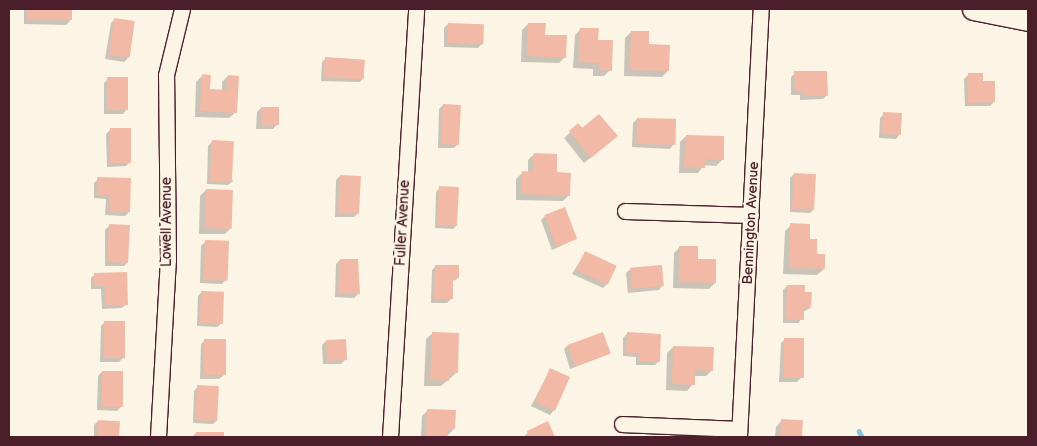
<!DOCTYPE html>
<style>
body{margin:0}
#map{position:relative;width:1037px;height:446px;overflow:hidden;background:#fcf5e5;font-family:"Balsamiq Sans",sans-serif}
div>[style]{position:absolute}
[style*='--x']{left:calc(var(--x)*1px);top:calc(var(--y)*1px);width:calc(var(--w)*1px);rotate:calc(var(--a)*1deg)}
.shadow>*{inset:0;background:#0003}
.stream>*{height:4.5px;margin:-2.25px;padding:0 2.25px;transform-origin:2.25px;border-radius:2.25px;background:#83c5e4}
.building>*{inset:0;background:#f2baa6;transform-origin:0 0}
.roads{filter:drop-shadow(1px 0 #4a1f2b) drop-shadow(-1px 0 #4a1f2b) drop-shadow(0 1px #4a1f2b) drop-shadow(0 -1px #4a1f2b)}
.minor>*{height:15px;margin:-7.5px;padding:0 7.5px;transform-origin:7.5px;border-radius:7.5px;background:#fcf5e5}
.secondary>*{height:21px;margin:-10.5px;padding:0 10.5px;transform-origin:10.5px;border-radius:10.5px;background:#fcf5e5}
span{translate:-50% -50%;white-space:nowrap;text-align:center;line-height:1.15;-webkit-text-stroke:5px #fcf5e5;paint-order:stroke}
.street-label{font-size:14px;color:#4a1f2b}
.frame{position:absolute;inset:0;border:10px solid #4a1f2b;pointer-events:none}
</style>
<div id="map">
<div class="shadow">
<div style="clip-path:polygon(24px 9px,70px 9px,70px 21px,66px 25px,24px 24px)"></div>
<div style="clip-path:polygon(115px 19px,128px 58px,124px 62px,105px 59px,111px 23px)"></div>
<div style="clip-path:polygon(448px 24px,482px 44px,478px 48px,444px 47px,444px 28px)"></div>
<div style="clip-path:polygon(528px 24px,565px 57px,559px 63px,521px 62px,522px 30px)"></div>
<div style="clip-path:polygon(581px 29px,597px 41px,610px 70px,604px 76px,593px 76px,593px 69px,573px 68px,575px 35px)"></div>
<div style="clip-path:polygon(631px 32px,668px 71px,662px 77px,624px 76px,625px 38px)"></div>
<div style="clip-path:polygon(326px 58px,352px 59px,364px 77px,360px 82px,321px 81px,322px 62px)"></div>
<div style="clip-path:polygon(795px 73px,827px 95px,823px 99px,800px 100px,800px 95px,791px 95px,791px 77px)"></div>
<div style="clip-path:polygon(968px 75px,982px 82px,994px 102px,990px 106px,965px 106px,964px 79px)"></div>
<div style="clip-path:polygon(202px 76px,209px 90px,222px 91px,222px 82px,228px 76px,236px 112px,229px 118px,195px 117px,196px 82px)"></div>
<div style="clip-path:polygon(108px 79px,127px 109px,123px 114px,104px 114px,104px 83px)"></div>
<div style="clip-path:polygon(443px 105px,458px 144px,454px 148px,438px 148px,439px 109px)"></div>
<div style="clip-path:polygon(261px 108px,277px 125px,273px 129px,256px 129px,257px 112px)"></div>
<div style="clip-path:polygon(884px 114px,900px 134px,896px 139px,879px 138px,880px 118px)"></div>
<div style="clip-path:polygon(637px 119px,674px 144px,670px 149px,632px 147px,633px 123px)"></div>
<div style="clip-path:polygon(578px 125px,610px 142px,584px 163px,564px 138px)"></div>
<div style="clip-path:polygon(110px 130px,130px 162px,126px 166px,107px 167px,106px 134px)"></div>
<div style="clip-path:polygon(686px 136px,722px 160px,716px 166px,704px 165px,698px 173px,679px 173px,680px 142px)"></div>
<div style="clip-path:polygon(212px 142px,233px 181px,228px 185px,207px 184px,208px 146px)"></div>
<div style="clip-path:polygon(534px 154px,555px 174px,569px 195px,563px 201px,516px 200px,516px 179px,522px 173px,528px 173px,528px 160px)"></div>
<div style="clip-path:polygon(794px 174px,814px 209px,810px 213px,790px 212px,790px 178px)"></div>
<div style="clip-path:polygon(340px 176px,358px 213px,354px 217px,335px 217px,336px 180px)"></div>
<div style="clip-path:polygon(98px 179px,129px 212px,125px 216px,105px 215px,106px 199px,94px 198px,94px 183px)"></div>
<div style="clip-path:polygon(440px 188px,457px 225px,453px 229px,435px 228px,436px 192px)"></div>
<div style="clip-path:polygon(206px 190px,231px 228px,225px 234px,199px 234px,200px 196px)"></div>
<div style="clip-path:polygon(545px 216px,576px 239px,552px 250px,541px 220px)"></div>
<div style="clip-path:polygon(791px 225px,809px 240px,824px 269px,817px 275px,783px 274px,785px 231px)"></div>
<div style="clip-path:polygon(109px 226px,128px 262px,124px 266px,105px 266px,105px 230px)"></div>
<div style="clip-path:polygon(205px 242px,226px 279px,222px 284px,200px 283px,201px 246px)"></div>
<div style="clip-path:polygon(680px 247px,715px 283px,709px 289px,673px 288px,674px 253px)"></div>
<div style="clip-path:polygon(585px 253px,607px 284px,603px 288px,572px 274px)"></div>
<div style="clip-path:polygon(340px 260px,358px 294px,354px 298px,335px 297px,336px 264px)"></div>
<div style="clip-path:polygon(436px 266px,458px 278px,452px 282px,451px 299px,447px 303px,431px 303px,432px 270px)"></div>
<div style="clip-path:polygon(631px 269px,663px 285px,659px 290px,628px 293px,626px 273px)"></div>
<div style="clip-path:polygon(95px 274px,126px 304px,122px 308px,102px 309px,101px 289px,91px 289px,91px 278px)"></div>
<div style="clip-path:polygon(787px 286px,804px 293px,810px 308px,803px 312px,799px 323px,783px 323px,783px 290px)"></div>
<div style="clip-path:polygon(202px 292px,222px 323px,217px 327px,197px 326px,198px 296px)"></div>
<div style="clip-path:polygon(105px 322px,123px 358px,119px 362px,100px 362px,101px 326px)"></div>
<div style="clip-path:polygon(433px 333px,456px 373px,441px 386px,424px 386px,426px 339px)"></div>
<div style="clip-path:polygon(627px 334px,659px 361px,655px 365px,636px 365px,636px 357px,623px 356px,623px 338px)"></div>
<div style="clip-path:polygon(785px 339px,801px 378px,797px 382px,779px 382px,781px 343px)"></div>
<div style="clip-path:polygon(205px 340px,224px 375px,219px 379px,200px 379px,201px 344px)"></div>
<div style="clip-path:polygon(326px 341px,345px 360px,341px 364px,323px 364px,322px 345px)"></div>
<div style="clip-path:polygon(568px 345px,609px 354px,570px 369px,564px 349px)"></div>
<div style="clip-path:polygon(673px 347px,712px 370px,706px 376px,694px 376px,693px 384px,687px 391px,666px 390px,667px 353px)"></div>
<div style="clip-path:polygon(550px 370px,554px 410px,550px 415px,531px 406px)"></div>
<div style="clip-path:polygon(102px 372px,121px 407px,117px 411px,97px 410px,98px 376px)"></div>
<div style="clip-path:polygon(198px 387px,217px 420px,213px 424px,193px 423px,194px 391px)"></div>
<div style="clip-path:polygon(428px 410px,454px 429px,446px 437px,421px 437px,422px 416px)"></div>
<div style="clip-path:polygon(782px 420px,802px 421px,802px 437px,775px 437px,776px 427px)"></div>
<div style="clip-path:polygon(98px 421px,119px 422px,118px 437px,94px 437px,94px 425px)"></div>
<div style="clip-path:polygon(547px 423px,554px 437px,524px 437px,528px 432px)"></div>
<div style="clip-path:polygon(196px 433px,223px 434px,223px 437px,192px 437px)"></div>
</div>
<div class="stream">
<div style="--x:859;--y:431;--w:7;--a:63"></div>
</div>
<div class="building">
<div style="left:27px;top:9px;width:45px;height:11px"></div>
<div style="left:114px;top:18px;width:21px;height:37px;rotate:8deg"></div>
<div style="left:448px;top:23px;width:36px;height:20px;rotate:2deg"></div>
<div style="clip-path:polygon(528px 23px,546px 23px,545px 35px,567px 35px,566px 58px,527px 56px)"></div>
<div style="clip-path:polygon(580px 28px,599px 28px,598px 40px,613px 40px,612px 71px,599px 70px,599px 63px,579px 62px)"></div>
<div style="clip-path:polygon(631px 31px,649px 31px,649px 44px,670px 45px,669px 71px,630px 70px)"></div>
<div style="left:325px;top:57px;width:40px;height:20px;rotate:4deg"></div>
<div style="clip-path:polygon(794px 71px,827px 71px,828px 96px,804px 96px,803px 91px,795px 91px)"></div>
<div style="clip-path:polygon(968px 73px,983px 73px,983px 81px,995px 81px,995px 102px,968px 103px)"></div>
<div style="clip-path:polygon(202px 74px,211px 75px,210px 89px,227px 90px,228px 75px,239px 76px,237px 113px,200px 111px)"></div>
<div style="left:107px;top:77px;width:21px;height:33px"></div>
<div style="left:443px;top:104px;width:18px;height:40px;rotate:3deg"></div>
<div style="left:261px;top:107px;width:18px;height:18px"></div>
<div style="left:883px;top:112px;width:19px;height:22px;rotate:3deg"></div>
<div style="clip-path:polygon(599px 114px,618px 136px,591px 158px,569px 131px,578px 123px,582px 128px)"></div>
<div style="left:637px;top:118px;width:39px;height:26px;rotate:1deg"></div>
<div style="left:131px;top:128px;width:35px;height:21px;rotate:90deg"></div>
<div style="clip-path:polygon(686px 135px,724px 136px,724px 160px,706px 159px,705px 168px,684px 167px)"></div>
<div style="left:212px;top:140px;width:22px;height:41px;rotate:3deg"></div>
<div style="clip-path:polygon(534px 153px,557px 154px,557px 172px,571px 173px,570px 196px,521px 194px,522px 171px,533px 172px)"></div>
<div style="left:794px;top:173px;width:22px;height:36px;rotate:3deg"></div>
<div style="left:340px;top:175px;width:21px;height:38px;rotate:3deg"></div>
<div style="clip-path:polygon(97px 177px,131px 178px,130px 212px,109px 212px,109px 195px,97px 195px)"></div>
<div style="left:439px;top:186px;width:20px;height:39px;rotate:3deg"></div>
<div style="left:206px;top:189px;width:27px;height:39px;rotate:2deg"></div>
<div style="left:565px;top:207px;width:34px;height:22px;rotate:69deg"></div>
<div style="clip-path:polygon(790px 223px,810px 224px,810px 239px,817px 239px,817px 254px,825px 254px,825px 269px,789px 268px)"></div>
<div style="left:109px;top:224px;width:21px;height:38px;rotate:3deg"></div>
<div style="left:205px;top:240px;width:24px;height:40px;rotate:2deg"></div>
<div style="clip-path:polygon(679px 246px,698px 246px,698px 259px,716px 259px,716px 283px,679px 282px)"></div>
<div style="left:585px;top:251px;width:35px;height:21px;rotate:25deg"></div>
<div style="clip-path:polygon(340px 259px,358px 259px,360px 294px,338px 293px)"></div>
<div style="clip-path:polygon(435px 265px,459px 265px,459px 278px,453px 278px,453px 299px,434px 299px)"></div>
<div style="left:662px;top:265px;width:21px;height:32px;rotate:85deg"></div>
<div style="clip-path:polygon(127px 272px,128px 305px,105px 305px,105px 286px,94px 286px,94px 273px)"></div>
<div style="clip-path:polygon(787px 285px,805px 285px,805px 292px,812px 292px,811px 308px,804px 308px,804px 320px,786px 319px)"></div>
<div style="left:201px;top:291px;width:23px;height:32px;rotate:2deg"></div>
<div style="left:104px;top:321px;width:21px;height:37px"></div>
<div style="clip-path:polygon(432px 332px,459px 333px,458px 373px,449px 373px,449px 381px,430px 380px)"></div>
<div style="left:603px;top:332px;width:23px;height:38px;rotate:70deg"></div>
<div style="clip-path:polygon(627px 332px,661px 334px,660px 362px,639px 361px,640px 353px,626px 353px)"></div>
<div style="left:784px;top:338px;width:20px;height:40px"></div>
<div style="left:204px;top:339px;width:22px;height:36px"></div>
<div style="left:346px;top:339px;width:21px;height:20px;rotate:87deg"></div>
<div style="clip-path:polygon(673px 346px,714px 347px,713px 371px,695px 370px,695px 385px,672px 384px)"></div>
<div style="left:550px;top:368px;width:22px;height:37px;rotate:24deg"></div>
<div style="left:102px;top:371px;width:21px;height:36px"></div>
<div style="left:197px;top:385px;width:22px;height:35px;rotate:3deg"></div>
<div style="clip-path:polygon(427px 409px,456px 410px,455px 429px,448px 429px,447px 437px,426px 437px)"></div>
<div style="left:781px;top:419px;width:22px;height:18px;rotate:3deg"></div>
<div style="left:98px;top:420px;width:22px;height:17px;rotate:3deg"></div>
<div style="clip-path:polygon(548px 421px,555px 437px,530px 437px,527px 431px)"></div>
<div style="left:196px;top:432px;width:28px;height:5px"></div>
</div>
<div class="roads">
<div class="minor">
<div style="--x:625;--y:211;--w:126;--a:1.8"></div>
<div style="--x:622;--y:424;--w:117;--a:2.4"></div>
<div style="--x:158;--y:437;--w:177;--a:-86.8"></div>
<div style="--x:168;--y:260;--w:185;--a:-90.6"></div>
<div style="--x:166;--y:75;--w:68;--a:-76.4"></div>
<div style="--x:390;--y:437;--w:429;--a:-86.5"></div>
<div style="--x:739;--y:437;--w:429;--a:-87.1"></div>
</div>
<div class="secondary">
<div style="--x:973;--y:9;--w:56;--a:11.3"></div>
</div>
</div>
<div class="street-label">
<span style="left:167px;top:222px;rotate:-90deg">Lowell Avenue</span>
<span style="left:403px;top:223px;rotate:-87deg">Fuller Avenue</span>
<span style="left:751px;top:223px;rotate:-87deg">Bennington Avenue</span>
</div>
<div class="frame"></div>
</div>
